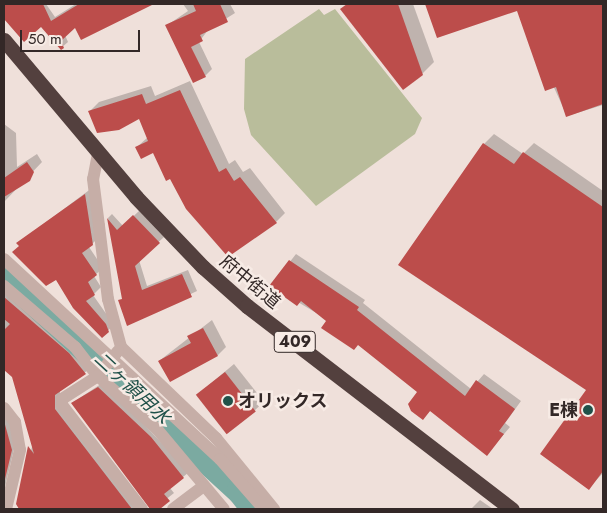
<!DOCTYPE html>
<meta charset="utf-8">
<style>
body{margin:0}
#map{position:relative;width:607px;height:513px;overflow:hidden;background:#efe0da;font-family:Jost,"Noto Sans JP",sans-serif}
div>[style]{position:absolute}
[style*='--x']{left:calc(var(--x)*1px);top:calc(var(--y)*1px);width:calc(var(--w)*1px);rotate:calc(var(--a)*1deg)}
.green>*{inset:0;background:#b9bd9b}
.shadow>*{inset:0;background:#0003}
.river>*{height:29px;margin:-14.5px;padding:0 14.5px;transform-origin:14.5px;border-radius:14.5px;background:#7baaa1}
.building>*{inset:0;background:#bc4d4b;transform-origin:0 0}
.minor>*{height:12px;margin:-6px;padding:0 6px;transform-origin:6px;border-radius:6px;background:#c6aea7}
.highway>*{height:15px;margin:-7.5px;padding:0 7.5px;transform-origin:7.5px;border-radius:7.5px;background:#53403e}
.dots>*{width:14px;height:14px;translate:-50% -50%;box-sizing:border-box;border:2px solid #f7ebe5;border-radius:50%}
span{translate:-50% -50%;white-space:nowrap;text-align:center;line-height:1.15;-webkit-text-stroke:5px #f7ebe5;paint-order:stroke}
.shield-label span{padding:1px 4px;background:#f7ebe5;border:1px solid;border-radius:4px;-webkit-text-stroke-width:0}
.shield-label{font-size:16px;color:#332827;font-weight:700}
.street-label{font-size:18px;color:#332827}
.poi-label{font-size:18px;color:#332827;font-weight:700}
.left{translate:0 -50%;text-align:left}
.right{translate:-100% -50%;text-align:right}
.water-label{font-size:19px;color:#205149;font-style:italic}
.frame{position:absolute;inset:0;border:5px solid #332827;pointer-events:none}
.scale{position:absolute;left:20px;top:30px;width:120px;height:22px;box-sizing:border-box;border:2px solid #332827;border-top:0;padding-left:6px;font-size:15px;line-height:18px;white-space:nowrap;color:#332827;-webkit-text-stroke:4px #f7ebe5;paint-order:stroke}
</style>
<div id="map">
<div class="green">
<div style="clip-path:polygon(319px 9px,324px 15px,335px 9px,422px 118px,415px 134px,316px 206px,251px 135px,244px 109px,245px 59px)"></div>
</div>
<div class="shadow">
<div style="clip-path:polygon(4px 4px,46px 4px,55px 17px,76px 4px,143px 5px,75px 26px,65px 35px,68px 42px,61px 48px,41px 25px,24px 40px,4px 16px)"></div>
<div style="clip-path:polygon(183px 4px,230px 4px,235px 13px,208px 30px,199px 42px,212px 69px,205px 76px,166px 26px,188px 11px)"></div>
<div style="clip-path:polygon(348px 4px,413px 4px,434px 62px,422px 74px,342px 10px)"></div>
<div style="clip-path:polygon(427px 4px,603px 4px,603px 105px,567px 116px,518px 9px,438px 37px)"></div>
<div style="clip-path:polygon(190px 81px,229px 164px,235px 160px,243px 172px,250px 168px,285px 213px,276px 222px,170px 178px,153px 151px,137px 147px,148px 137px,139px 117px,90px 111px,99px 102px,151px 86px,155px 96px)"></div>
<div style="clip-path:polygon(4px 124px,16px 133px,17px 167px,37px 154px,42px 162px,4px 202px)"></div>
<div style="clip-path:polygon(494px 134px,523px 154px,534px 143px,603px 191px,603px 473px,589px 488px,588px 390px,484px 144px)"></div>
<div style="clip-path:polygon(92px 188px,99px 237px,89px 247px,103px 268px,94px 276px,101px 287px,93px 295px,114px 325px,102px 336px,57px 278px,18px 243px)"></div>
<div style="clip-path:polygon(139px 211px,164px 237px,139px 260px,147px 286px,188px 270px,197px 291px,128px 324px,108px 218px,112px 214px,123px 226px)"></div>
<div style="clip-path:polygon(296px 254px,365px 300px,363px 303px,471px 389px,484px 374px,521px 401px,505px 423px,510px 427px,487px 454px,431px 410px,423px 418px,419px 392px,328px 320px,271px 286px)"></div>
<div style="clip-path:polygon(8px 290px,91px 368px,60px 390px,60px 403px,144px 509px,22px 509px,17px 504px,33px 443px,13px 377px,4px 368px,4px 294px)"></div>
<div style="clip-path:polygon(212px 320px,226px 347px,218px 355px,159px 361px)"></div>
<div style="clip-path:polygon(234px 364px,264px 402px,255px 410px,197px 395px)"></div>
<div style="clip-path:polygon(104px 382px,189px 472px,170px 488px,174px 493px,154px 509px,149px 509px,150px 504px,72px 403px)"></div>
<div style="clip-path:polygon(4px 413px,11px 421px,15px 445px,4px 491px)"></div>
<div style="clip-path:polygon(480px 500px,493px 509px,471px 509px)"></div>
</div>
<div class="river">
<div style="--x:4;--y:273;--w:321;--a:42.5"></div>
<div style="--x:241;--y:490;--w:24;--a:52"></div>
</div>
<div class="building">
<div style="clip-path:polygon(4px 4px,43px 4px,51px 21px,79px 4px,154px 4px,81px 40px,75px 28px,61px 41px,64px 48px,61px 50px,41px 27px,24px 42px,4px 19px)"></div>
<div style="clip-path:polygon(193px 4px,220px 4px,228px 22px,200px 35px,203px 41px,191px 47px,206px 77px,193px 83px,165px 25px,196px 11px)"></div>
<div style="clip-path:polygon(347px 4px,398px 4px,423px 75px,403px 90px,340px 9px)"></div>
<div style="clip-path:polygon(425px 4px,603px 4px,603px 104px,566px 117px,556px 87px,545px 91px,517px 11px,437px 38px)"></div>
<div style="clip-path:polygon(180px 90px,219px 172px,226px 168px,234px 181px,240px 177px,277px 223px,228px 257px,186px 209px,170px 179px,166px 181px,153px 153px,141px 159px,135px 147px,148px 141px,139px 119px,119px 130px,97px 133px,88px 111px,142px 94px,146px 104px)"></div>
<div style="clip-path:polygon(483px 143px,514px 164px,523px 152px,603px 207px,603px 471px,589px 490px,540px 454px,586px 390px,398px 265px)"></div>
<div style="clip-path:polygon(27px 162px,34px 172px,30px 181px,4px 197px,4px 178px)"></div>
<div style="clip-path:polygon(85px 194px,93px 245px,82px 253px,97px 275px,88px 282px,95px 295px,86px 301px,106px 324px,109px 332px,102px 338px,73px 308px,56px 280px,46px 286px,12px 252px,19px 246px,16px 243px)"></div>
<div style="clip-path:polygon(133px 215px,160px 243px,135px 266px,142px 290px,182px 274px,192px 297px,127px 326px,118px 300px,122px 299px,107px 218px,117px 230px)"></div>
<div style="clip-path:polygon(289px 260px,359px 307px,357px 310px,465px 396px,476px 380px,515px 409px,499px 431px,504px 434px,487px 456px,430px 411px,423px 420px,411px 411px,408px 404px,417px 392px,358px 345px,354px 350px,321px 328px,326px 321px,301px 301px,297px 306px,269px 286px)"></div>
<div style="clip-path:polygon(4px 297px,69px 353px,86px 374px,55px 395px,55px 409px,132px 509px,19px 509px,16px 504px,28px 446px,34px 454px,12px 377px,4px 370px,4px 330px,10px 324px,4px 319px)"></div>
<div style="clip-path:polygon(203px 328px,218px 356px,170px 382px,158px 361px,191px 343px,187px 336px)"></div>
<div style="left:225px;top:372px;width:50px;height:37px;rotate:52deg"></div>
<div style="clip-path:polygon(98px 387px,151px 437px,184px 478px,164px 494px,170px 501px,160px 509px,150px 509px,71px 403px)"></div>
<div style="clip-path:polygon(4px 421px,12px 450px,4px 483px)"></div>
</div>
<div class="minor">
<div style="--x:98;--y:154;--w:25;--a:101"></div>
<div style="--x:93;--y:179;--w:47;--a:82.7"></div>
<div style="--x:99;--y:226;--w:74;--a:83"></div>
<div style="--x:108;--y:299;--w:50;--a:74.8"></div>
<div style="--x:121;--y:347;--w:132;--a:43.8"></div>
<div style="--x:216;--y:438;--w:92;--a:50.8"></div>
<div style="--x:4;--y:259;--w:294;--a:42.8"></div>
<div style="--x:220;--y:459;--w:64;--a:48.8"></div>
<div style="--x:4;--y:286;--w:94;--a:40.7"></div>
<div style="--x:75;--y:347;--w:37;--a:52"></div>
<div style="--x:98;--y:376;--w:79;--a:41.9"></div>
<div style="--x:157;--y:429;--w:104;--a:50.1"></div>
<div style="--x:118;--y:351;--w:32;--a:129"></div>
<div style="--x:98;--y:376;--w:43;--a:147.4"></div>
<div style="--x:62;--y:399;--w:6;--a:90"></div>
<div style="--x:62;--y:405;--w:131;--a:52.4"></div>
<div style="--x:4;--y:408;--w:18;--a:52"></div>
<div style="--x:15;--y:422;--w:28;--a:80"></div>
<div style="--x:20;--y:450;--w:61;--a:103.3"></div>
<div style="--x:173;--y:509;--w:36;--a:-37"></div>
</div>
<div class="highway">
<div style="--x:4;--y:40;--w:205;--a:49.9"></div>
<div style="--x:136;--y:197;--w:97;--a:46.3"></div>
<div style="--x:203;--y:267;--w:59;--a:41.6"></div>
<div style="--x:247;--y:306;--w:334;--a:37.5"></div>
</div>
<div class="dots">
<div style="left:228px;top:401px;background:#205149"></div>
<div style="left:588px;top:410px;background:#205149"></div>
</div>
<div class="shield-label">
<span style="left:295px;top:342px">409</span>
</div>
<div class="street-label">
<span style="left:250px;top:282px;rotate:40deg">府中街道</span>
</div>
<div class="poi-label">
<span class="left" style="left:238px;top:401px">オリックス</span>
<span class="right" style="left:578px;top:410px">E棟</span>
</div>
<div class="water-label">
<span style="left:132px;top:388px;rotate:43deg">二ヶ領用水</span>
</div>
<div class="frame"></div>
<div class="scale">50 m</div>
</div>
